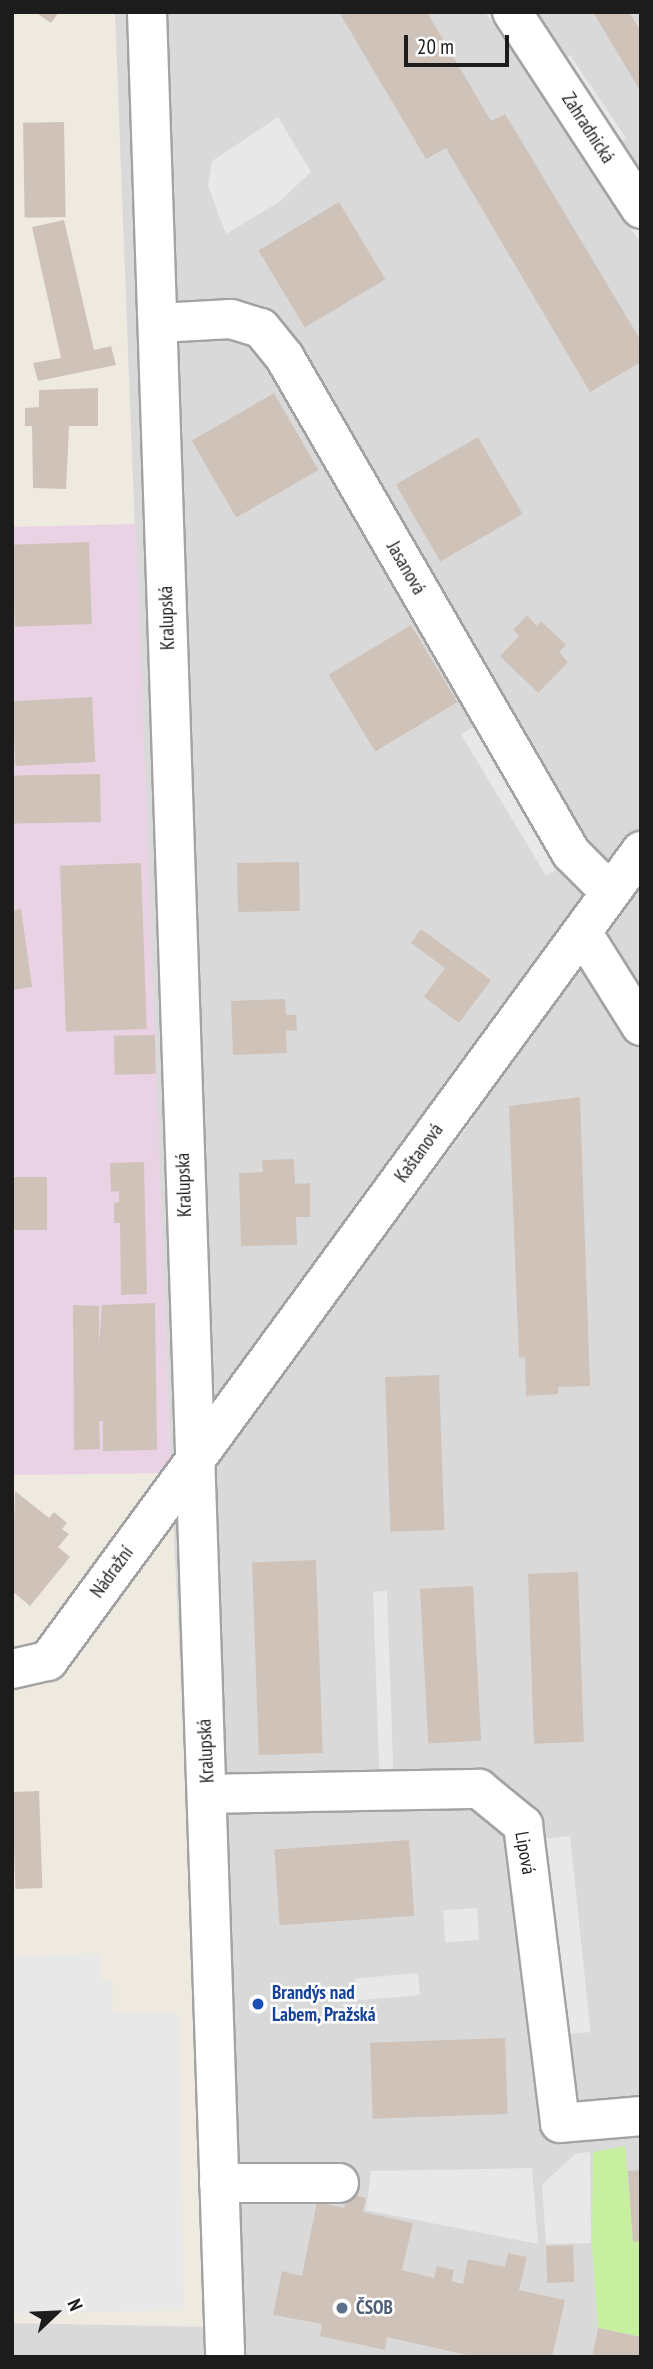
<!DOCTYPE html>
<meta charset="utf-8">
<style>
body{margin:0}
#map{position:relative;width:653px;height:2369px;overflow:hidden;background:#efeae0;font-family:"PT Sans Narrow",sans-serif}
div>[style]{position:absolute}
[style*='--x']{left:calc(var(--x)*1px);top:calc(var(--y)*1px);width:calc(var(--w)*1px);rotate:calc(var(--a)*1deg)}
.residential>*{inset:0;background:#dad9d9}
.industrial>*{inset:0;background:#e9d2e4}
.grass>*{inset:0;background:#c7efa0}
.parking>*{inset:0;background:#e8e8e8;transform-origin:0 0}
.building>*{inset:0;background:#cfc3b9;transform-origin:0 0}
.roads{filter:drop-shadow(2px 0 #a3a3a3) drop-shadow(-2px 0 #a3a3a3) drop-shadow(0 2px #a3a3a3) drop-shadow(0 -2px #a3a3a3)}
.minor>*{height:38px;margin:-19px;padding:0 19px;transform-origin:19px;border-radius:19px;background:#fff}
.dots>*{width:19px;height:19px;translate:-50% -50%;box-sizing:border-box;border:4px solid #fff;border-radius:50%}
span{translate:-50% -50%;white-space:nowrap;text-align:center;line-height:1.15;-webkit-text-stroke:5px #fff;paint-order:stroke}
.street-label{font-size:19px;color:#1c1c1c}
.transit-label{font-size:19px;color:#164399;font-weight:700}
.left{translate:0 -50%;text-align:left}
.service-label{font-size:19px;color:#4e5e75;font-weight:700}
.frame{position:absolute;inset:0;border:14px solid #1c1c1c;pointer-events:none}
.north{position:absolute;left:21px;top:2278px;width:70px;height:70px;-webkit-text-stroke:5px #fff;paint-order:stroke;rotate:67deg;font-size:19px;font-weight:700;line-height:28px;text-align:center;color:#1c1c1c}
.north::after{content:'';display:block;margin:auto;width:24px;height:32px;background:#1c1c1c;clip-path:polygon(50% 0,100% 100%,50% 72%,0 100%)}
.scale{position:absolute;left:404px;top:35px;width:105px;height:32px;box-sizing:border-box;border:4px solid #1c1c1c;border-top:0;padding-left:9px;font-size:21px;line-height:24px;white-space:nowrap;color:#1c1c1c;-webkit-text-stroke:5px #fff;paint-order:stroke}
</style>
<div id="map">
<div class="residential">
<div style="clip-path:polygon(115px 12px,641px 12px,641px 2357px,12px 2357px,12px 2323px,211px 2327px,171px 1473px)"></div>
</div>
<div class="industrial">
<div style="clip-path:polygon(136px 524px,171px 1473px,12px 1475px,12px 527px)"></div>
</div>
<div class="grass">
<div style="clip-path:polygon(625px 2146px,633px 2241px,641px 2241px,641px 2337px,598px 2328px,592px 2245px,593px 2152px)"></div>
</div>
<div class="parking">
<div style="clip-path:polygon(485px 12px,499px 12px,641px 225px,641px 244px)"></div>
<div style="left:570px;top:55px;width:100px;height:11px;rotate:56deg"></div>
<div style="clip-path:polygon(278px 117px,311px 172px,279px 202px,226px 234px,208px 186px,212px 161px)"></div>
<div style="left:480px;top:723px;width:165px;height:22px;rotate:59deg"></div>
<div style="clip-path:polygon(486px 1088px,471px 1122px,275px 1385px,264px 1390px)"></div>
<div style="left:387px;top:1591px;width:178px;height:14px;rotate:88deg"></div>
<div style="left:446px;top:1800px;width:10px;height:170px;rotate:90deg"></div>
<div style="left:570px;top:1836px;width:197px;height:30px;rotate:84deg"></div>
<div style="left:477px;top:1908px;width:32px;height:34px;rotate:86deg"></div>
<div style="clip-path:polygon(100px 1954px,102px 1981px,112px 1981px,113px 2012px,170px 2012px,179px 2017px,184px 2310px,14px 2314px,12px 1955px)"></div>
<div style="left:418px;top:1973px;width:22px;height:63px;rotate:85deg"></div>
<div style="clip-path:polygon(590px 2152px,591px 2243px,546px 2244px,542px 2185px,575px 2154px)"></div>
<div style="clip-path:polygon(532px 2168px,538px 2244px,366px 2210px,371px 2171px)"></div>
</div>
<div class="building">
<div style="clip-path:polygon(35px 12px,59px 12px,51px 23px)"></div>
<div style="clip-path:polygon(339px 12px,427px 12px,491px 121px,505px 114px,522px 142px,641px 341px,641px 362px,590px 392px,446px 148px,426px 159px)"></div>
<div style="clip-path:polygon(593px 12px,629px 12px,641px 32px,641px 92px)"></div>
<div style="left:64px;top:122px;width:95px;height:41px;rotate:89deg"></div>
<div style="left:339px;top:202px;width:90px;height:94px;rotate:59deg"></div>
<div style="clip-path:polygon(64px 220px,94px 350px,111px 346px,116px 365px,38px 381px,33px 363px,61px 358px,32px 227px)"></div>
<div style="clip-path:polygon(98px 388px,98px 426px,69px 426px,66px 489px,33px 488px,32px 426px,25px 426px,25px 408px,39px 407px,39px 390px)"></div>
<div style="left:274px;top:393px;width:89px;height:95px;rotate:60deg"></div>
<div style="left:478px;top:437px;width:89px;height:95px;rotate:60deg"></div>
<div style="left:89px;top:542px;width:82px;height:77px;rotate:88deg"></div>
<div style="clip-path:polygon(527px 615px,537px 626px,541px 621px,566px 645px,559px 652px,568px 662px,538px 693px,500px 656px,519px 636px,513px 630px)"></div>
<div style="left:411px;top:625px;width:90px;height:96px;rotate:59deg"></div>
<div style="left:92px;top:697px;width:65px;height:80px;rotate:87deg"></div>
<div style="left:100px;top:774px;width:48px;height:88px;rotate:89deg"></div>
<div style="left:299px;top:862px;width:49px;height:62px;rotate:89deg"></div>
<div style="left:141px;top:863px;width:166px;height:81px;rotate:88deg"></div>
<div style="clip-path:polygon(21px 909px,32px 987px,12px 990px,12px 911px)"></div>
<div style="clip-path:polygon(421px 929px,491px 980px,459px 1023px,424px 997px,445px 968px,411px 943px)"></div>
<div style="clip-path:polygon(285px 999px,286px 1015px,296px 1015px,297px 1030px,286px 1031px,287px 1053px,233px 1055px,231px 1001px)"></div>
<div style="left:155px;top:1035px;width:39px;height:41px;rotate:89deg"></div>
<div style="clip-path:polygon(580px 1097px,590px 1386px,558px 1387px,558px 1394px,526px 1396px,525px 1357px,519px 1358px,509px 1106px)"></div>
<div style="clip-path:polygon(294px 1159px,295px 1184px,310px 1183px,310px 1217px,296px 1217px,297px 1245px,241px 1246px,239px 1173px,263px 1172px,262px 1160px)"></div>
<div style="clip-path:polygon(144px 1162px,147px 1294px,121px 1295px,120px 1223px,114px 1223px,114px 1203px,119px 1202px,119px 1191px,111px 1192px,110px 1163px)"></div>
<div style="left:12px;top:1177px;width:35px;height:53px"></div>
<div style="clip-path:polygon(155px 1303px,157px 1450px,103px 1451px,103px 1421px,99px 1421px,100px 1449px,74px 1450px,73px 1305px,99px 1306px,99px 1346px,102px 1305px)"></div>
<div style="left:439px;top:1375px;width:155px;height:54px;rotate:88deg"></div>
<div style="clip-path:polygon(15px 1491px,49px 1518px,54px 1512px,67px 1523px,62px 1529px,69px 1534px,58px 1547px,70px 1557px,30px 1606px,12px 1591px)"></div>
<div style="left:316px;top:1560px;width:193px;height:64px;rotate:88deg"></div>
<div style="left:578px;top:1572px;width:170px;height:50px;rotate:88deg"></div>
<div style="left:473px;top:1586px;width:155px;height:53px;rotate:87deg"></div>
<div style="left:39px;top:1791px;width:97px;height:27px;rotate:88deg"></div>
<div style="left:409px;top:1840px;width:76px;height:135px;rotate:86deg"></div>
<div style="left:505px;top:2038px;width:76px;height:135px;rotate:88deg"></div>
<div style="clip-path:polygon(641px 2170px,641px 2241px,633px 2242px,628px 2171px)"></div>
<div style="clip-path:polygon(348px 2193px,366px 2198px,363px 2212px,413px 2223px,402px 2270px,434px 2278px,437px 2266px,454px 2270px,452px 2281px,463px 2284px,468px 2259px,505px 2267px,508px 2253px,527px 2257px,519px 2290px,565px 2300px,552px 2357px,475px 2357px,387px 2337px,385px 2350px,320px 2336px,322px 2324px,273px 2315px,282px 2271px,302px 2276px,317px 2202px,344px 2208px)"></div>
<div style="left:573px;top:2245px;width:37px;height:27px;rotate:88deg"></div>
<div style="clip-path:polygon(598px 2328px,641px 2337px,641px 2357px,592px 2357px)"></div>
</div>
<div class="roads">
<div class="minor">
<div style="--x:147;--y:12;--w:2346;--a:88.09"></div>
<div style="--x:512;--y:12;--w:235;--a:56.8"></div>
<div style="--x:159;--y:323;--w:72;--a:-3.2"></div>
<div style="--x:231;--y:319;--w:31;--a:17"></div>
<div style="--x:261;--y:328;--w:38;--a:51"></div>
<div style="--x:285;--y:358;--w:572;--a:59.98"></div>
<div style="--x:571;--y:853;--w:55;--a:45"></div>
<div style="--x:582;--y:932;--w:111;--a:57.9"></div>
<div style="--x:12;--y:1669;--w:37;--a:-13"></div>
<div style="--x:48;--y:1661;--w:1004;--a:-53.79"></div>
<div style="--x:208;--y:1794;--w:271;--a:-1.1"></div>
<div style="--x:479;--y:1789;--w:57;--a:39.3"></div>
<div style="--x:523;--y:1825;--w:300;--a:82.9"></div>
<div style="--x:560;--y:2123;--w:81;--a:-4.9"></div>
<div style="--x:219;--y:2183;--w:120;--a:0"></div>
</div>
</div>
<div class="dots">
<div style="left:258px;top:2004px;background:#1a4fb4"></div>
<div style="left:342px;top:2308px;background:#5c6f8a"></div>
</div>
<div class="street-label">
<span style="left:588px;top:128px;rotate:57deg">Zahradnická</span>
<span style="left:406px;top:568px;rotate:60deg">Jasanová</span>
<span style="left:167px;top:618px;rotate:-92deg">Kralupská</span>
<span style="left:419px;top:1153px;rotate:-54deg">Kaštanová</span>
<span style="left:184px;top:1185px;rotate:-92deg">Kralupská</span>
<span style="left:112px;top:1572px;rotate:-54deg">Nádražní</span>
<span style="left:206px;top:1751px;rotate:-93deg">Kralupská</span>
<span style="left:525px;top:1853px;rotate:80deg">Lipová</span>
</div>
<div class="transit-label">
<span class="left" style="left:272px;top:2004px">Brandýs nad<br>Labem, Pražská</span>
</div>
<div class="service-label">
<span class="left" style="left:356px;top:2308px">ČSOB</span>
</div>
<div class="frame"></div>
<div class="north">N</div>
<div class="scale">20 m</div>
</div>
